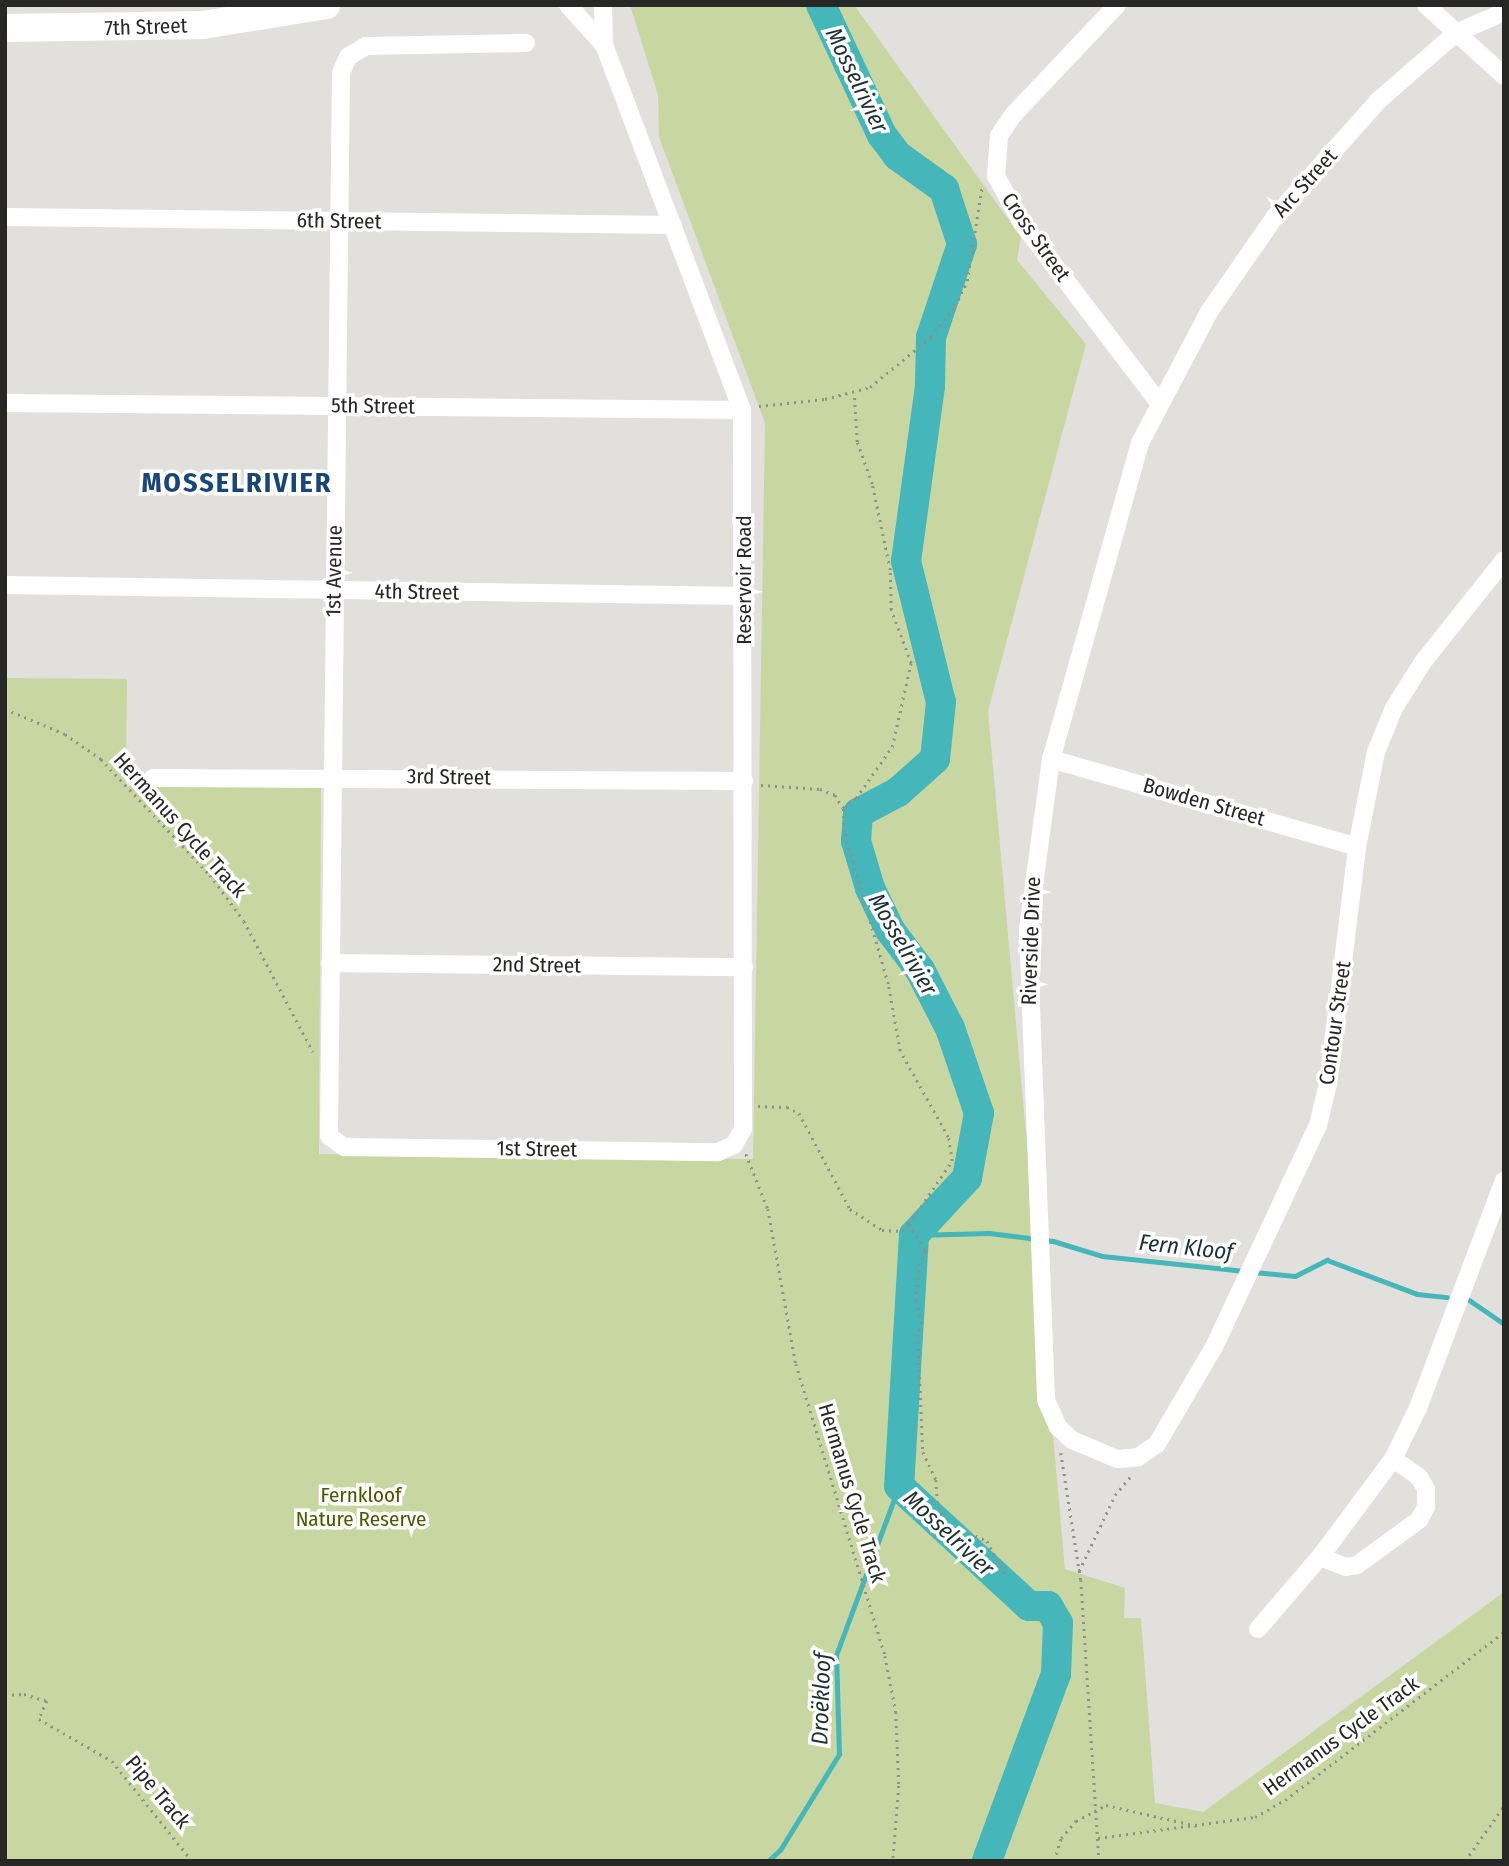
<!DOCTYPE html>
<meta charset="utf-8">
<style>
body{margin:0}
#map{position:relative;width:1509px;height:1866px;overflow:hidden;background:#e2e0dc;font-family:"Fira Sans Condensed",sans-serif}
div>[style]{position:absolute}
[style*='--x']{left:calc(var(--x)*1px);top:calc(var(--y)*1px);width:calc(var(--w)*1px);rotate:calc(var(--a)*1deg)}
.green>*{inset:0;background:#c8d7a2}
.stream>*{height:5px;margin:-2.5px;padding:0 2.5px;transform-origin:2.5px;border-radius:2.5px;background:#45b6b9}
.river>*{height:30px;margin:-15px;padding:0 15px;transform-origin:15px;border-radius:15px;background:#45b6b9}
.path>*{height:2.5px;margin-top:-1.25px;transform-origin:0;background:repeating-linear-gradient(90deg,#908f8c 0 2px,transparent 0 7px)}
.minor>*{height:18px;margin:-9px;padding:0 9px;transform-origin:9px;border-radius:9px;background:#fff}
.primary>*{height:28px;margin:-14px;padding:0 14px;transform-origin:14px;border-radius:14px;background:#fff}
span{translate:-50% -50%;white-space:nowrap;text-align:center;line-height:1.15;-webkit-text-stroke:7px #fff;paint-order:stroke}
.street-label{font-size:21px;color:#272725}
.park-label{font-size:21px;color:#4a5900}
.water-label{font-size:23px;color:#1c3031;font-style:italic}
.district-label{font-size:28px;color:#1a4578;font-weight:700;letter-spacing:2px}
.frame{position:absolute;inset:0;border:7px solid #272725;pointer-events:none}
</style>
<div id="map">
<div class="green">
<div style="clip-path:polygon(630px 5px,854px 5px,1021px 237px,1017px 260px,1086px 344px,988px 711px,1065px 1569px,1125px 1588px,1124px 1618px,1141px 1618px,1155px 1803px,1203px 1812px,1504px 1592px,1504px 1861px,5px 1861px,5px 678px,127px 679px,126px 786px,321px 788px,319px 1154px,753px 1159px,765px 423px,659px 137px,658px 95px)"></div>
</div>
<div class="stream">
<div style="--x:914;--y:1235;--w:75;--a:-1.5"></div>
<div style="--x:989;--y:1233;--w:64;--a:7.1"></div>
<div style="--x:1053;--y:1241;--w:51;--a:17"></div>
<div style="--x:1102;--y:1256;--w:143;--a:6"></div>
<div style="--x:1254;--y:1272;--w:41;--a:5.6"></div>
<div style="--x:1295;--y:1276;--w:36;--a:-27"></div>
<div style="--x:1327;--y:1260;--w:96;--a:20.7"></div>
<div style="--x:1417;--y:1294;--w:30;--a:6"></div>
<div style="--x:1469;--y:1300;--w:42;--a:34.4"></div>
<div style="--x:768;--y:1861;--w:16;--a:-43"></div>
<div style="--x:780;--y:1850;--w:113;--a:-58.4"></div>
<div style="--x:839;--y:1754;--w:99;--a:-91.7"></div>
<div style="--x:836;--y:1655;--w:180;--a:-69.6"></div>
</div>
<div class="river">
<div style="--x:821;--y:5;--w:144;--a:64.9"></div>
<div style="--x:882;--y:135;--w:26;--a:53"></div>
<div style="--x:898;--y:156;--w:57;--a:35.7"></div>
<div style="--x:944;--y:189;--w:58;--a:71.9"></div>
<div style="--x:962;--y:244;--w:98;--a:108.4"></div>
<div style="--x:931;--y:337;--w:49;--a:91.2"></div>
<div style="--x:930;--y:386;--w:177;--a:97.8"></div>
<div style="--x:906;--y:561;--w:145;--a:76.1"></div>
<div style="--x:941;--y:702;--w:57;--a:96"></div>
<div style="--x:935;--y:759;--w:50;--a:138.3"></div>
<div style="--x:898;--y:792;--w:45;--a:152.3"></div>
<div style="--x:858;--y:813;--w:28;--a:94"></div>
<div style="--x:856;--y:841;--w:49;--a:73.4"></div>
<div style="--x:870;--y:888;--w:47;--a:64.5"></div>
<div style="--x:890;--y:930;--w:50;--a:53.1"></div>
<div style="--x:920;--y:970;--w:65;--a:62.7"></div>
<div style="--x:950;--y:1028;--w:90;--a:71.2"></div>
<div style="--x:979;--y:1113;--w:66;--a:100.5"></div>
<div style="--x:967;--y:1178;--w:78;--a:132.9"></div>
<div style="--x:914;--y:1235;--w:251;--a:93.4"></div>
<div style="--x:899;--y:1486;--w:177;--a:42.7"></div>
<div style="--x:1029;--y:1606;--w:19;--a:0"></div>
<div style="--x:1048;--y:1606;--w:20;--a:60"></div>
<div style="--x:1058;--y:1623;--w:51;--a:92.2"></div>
<div style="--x:1056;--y:1674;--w:199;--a:110.3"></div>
</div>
<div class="path">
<div style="--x:759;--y:406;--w:66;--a:-6.1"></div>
<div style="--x:825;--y:399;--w:47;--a:-14.9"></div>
<div style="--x:870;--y:387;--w:79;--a:-39.3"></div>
<div style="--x:931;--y:337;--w:39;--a:-52"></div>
<div style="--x:955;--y:306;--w:28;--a:-64"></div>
<div style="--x:967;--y:281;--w:96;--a:-81"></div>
<div style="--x:5;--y:709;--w:65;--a:22.6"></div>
<div style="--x:65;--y:734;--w:44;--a:34.8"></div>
<div style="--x:101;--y:759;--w:159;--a:46.8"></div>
<div style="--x:210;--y:875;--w:57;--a:53.5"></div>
<div style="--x:244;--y:921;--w:148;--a:62.2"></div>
<div style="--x:761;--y:785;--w:59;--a:3.9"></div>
<div style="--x:820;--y:789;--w:16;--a:22"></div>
<div style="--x:835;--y:795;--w:15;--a:58"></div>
<div style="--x:758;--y:1106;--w:29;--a:2"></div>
<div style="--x:787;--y:1107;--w:13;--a:27"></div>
<div style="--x:799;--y:1113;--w:109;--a:62"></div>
<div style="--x:850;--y:1209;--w:38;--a:33"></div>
<div style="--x:882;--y:1230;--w:20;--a:3"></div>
<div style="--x:902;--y:1231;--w:10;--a:-45"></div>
<div style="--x:909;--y:1224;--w:76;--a:-55.7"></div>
<div style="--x:952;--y:1161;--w:24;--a:-99"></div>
<div style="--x:948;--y:1137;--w:98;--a:-119.2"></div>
<div style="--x:900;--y:1051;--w:68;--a:-100.2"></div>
<div style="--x:888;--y:984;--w:158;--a:-106.1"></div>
<div style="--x:844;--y:832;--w:24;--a:-92"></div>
<div style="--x:843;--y:808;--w:16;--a:-38"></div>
<div style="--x:856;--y:798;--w:62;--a:-54.8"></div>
<div style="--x:892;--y:747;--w:86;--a:-77.3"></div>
<div style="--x:911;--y:663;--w:57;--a:-110.7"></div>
<div style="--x:891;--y:610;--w:40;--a:-91.4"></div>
<div style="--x:890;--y:570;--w:88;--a:-101.8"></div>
<div style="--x:872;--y:484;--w:45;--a:-109.7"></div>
<div style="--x:857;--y:442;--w:49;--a:-93.5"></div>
<div style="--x:746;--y:1154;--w:59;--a:68.2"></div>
<div style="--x:768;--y:1209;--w:158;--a:79.8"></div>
<div style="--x:796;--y:1364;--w:305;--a:73"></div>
<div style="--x:885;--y:1656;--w:57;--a:78.9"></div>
<div style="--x:896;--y:1712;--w:74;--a:87.7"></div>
<div style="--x:899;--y:1786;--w:75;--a:94.6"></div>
<div style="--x:909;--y:1224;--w:32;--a:58"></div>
<div style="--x:926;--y:1251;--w:14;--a:115"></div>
<div style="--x:920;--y:1264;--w:37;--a:96"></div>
<div style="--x:916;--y:1301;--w:22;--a:74"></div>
<div style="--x:922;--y:1322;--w:14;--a:107"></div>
<div style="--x:918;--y:1335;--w:117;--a:87.6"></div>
<div style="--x:923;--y:1452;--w:31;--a:65"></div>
<div style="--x:936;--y:1480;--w:27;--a:86"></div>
<div style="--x:938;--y:1507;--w:21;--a:55"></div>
<div style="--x:950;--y:1524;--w:41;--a:24.7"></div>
<div style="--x:987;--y:1541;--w:42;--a:61.6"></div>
<div style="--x:1061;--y:1453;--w:129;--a:81.1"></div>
<div style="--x:1081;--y:1580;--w:282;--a:86.3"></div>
<div style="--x:1079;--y:1571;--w:84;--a:-64.7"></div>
<div style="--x:1115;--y:1495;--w:25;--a:-50"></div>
<div style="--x:5;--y:1695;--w:19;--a:-3"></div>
<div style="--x:24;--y:1694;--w:24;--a:17"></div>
<div style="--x:47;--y:1701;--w:20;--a:114"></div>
<div style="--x:39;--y:1719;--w:84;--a:29.9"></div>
<div style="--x:112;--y:1761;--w:128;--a:51.3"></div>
<div style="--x:1098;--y:1838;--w:158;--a:-7.6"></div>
<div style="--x:1255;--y:1817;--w:34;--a:-30"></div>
<div style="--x:1285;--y:1800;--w:276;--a:-37.5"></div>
<div style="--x:1054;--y:1861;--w:24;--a:-73"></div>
<div style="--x:1061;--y:1838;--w:23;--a:-49"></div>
<div style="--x:1076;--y:1821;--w:34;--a:-28"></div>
<div style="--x:1106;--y:1805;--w:94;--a:12.9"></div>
<div style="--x:1465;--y:1861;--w:67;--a:-54.7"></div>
</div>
<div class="minor">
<div style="--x:603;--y:5;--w:40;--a:88.6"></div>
<div style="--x:1117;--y:5;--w:151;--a:133.4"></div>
<div style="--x:1013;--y:115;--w:25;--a:124"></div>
<div style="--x:999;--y:136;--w:40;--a:94.3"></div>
<div style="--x:996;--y:176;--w:54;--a:61"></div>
<div style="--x:1022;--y:223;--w:226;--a:52.7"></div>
<div style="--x:1426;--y:5;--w:105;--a:42.3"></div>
<div style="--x:1504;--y:12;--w:52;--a:156.4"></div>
<div style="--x:1456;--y:33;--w:102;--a:139"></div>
<div style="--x:1379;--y:100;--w:158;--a:131.7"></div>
<div style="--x:1274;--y:218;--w:114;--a:124.7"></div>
<div style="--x:1209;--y:312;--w:148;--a:117.8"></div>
<div style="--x:1140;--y:443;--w:328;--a:105.7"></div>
<div style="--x:1051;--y:759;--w:172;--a:97.7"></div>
<div style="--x:1028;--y:929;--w:471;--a:87.8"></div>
<div style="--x:1046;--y:1400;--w:30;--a:66"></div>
<div style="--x:1058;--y:1427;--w:19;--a:43"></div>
<div style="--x:1072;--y:1440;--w:49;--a:22.9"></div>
<div style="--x:1117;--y:1459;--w:21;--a:-5"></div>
<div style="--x:1138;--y:1457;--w:23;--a:-34"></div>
<div style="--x:1157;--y:1444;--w:113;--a:-59.6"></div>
<div style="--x:1214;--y:1347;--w:245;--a:-64.9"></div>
<div style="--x:1318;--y:1125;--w:42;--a:-76.3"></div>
<div style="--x:1328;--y:1084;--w:239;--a:-83"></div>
<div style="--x:1357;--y:847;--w:97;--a:-78.7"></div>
<div style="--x:1376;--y:752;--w:48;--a:-67.8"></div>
<div style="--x:1394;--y:708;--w:54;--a:-57.8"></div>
<div style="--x:1423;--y:662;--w:130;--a:-51.5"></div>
<div style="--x:526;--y:43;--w:160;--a:178.9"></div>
<div style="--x:366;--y:46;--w:21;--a:149"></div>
<div style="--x:348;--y:57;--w:17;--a:114"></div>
<div style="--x:341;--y:73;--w:1063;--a:90.65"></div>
<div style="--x:329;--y:1136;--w:19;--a:36"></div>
<div style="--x:344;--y:1147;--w:374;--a:0.8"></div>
<div style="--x:718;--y:1152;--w:17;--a:-24"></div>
<div style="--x:734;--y:1145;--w:18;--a:-61"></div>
<div style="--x:743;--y:1129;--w:719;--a:-90.08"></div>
<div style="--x:742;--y:410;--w:390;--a:-110.7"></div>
<div style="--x:604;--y:45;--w:54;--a:-132"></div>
<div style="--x:5;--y:217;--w:668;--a:0.69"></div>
<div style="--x:5;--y:403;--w:737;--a:0.54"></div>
<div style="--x:5;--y:585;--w:739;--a:0.85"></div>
<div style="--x:1051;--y:759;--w:318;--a:16"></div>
<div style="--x:153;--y:778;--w:591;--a:0.29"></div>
<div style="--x:330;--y:963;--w:414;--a:0.6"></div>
<div style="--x:1320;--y:1557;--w:28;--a:21"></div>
<div style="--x:1346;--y:1567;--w:11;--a:-10"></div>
<div style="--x:1357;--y:1565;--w:77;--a:-36"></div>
<div style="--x:1419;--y:1520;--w:15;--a:-62"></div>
<div style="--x:1426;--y:1507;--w:18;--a:-90"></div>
<div style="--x:1426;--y:1489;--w:14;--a:-120"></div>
<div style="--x:1419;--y:1477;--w:32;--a:-145"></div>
<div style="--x:1258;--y:1629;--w:95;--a:-49.3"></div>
<div style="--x:1320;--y:1557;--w:122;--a:-53.3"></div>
<div style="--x:1393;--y:1459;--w:57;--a:-63.9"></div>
<div style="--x:1418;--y:1408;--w:243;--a:-69.3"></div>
</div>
<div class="primary">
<div style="--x:5;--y:28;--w:198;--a:-0.9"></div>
<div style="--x:203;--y:25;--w:125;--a:-9.2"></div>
</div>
<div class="street-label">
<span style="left:146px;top:27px;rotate:-2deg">7th Street</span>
<span style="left:1305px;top:183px;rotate:-48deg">Arc Street</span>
<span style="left:339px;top:221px;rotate:1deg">6th Street</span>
<span style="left:1036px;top:237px;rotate:55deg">Cross Street</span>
<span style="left:373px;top:406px;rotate:1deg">5th Street</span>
<span style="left:334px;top:571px;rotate:-89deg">1st Avenue</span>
<span style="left:744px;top:580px;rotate:-90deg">Reservoir Road</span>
<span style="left:417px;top:592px;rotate:1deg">4th Street</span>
<span style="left:449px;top:777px;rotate:1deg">3rd Street</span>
<span style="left:1204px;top:802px;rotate:16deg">Bowden Street</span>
<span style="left:180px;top:825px;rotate:48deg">Hermanus Cycle Track</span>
<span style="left:1031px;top:941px;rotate:-88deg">Riverside Drive</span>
<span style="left:537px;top:965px;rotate:1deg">2nd Street</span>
<span style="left:1335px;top:1023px;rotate:-82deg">Contour Street</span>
<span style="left:537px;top:1149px;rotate:1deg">1st Street</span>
<span style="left:852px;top:1493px;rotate:73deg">Hermanus Cycle Track</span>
<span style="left:1341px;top:1736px;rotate:-36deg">Hermanus Cycle Track</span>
<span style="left:158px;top:1792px;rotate:50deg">Pipe Track</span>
</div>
<div class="park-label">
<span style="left:361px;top:1507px">Fernkloof<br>Nature Reserve</span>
</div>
<div class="water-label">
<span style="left:857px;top:80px;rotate:64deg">Mosselrivier</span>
<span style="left:903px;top:944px;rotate:60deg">Mosselrivier</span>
<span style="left:1186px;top:1247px;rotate:6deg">Fern Kloof</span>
<span style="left:949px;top:1533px;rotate:43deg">Mosselrivier</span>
<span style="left:821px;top:1699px;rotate:-88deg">Droëkloof</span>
</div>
<div class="district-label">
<span style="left:237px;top:483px">MOSSELRIVIER</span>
</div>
<div class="frame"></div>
</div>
